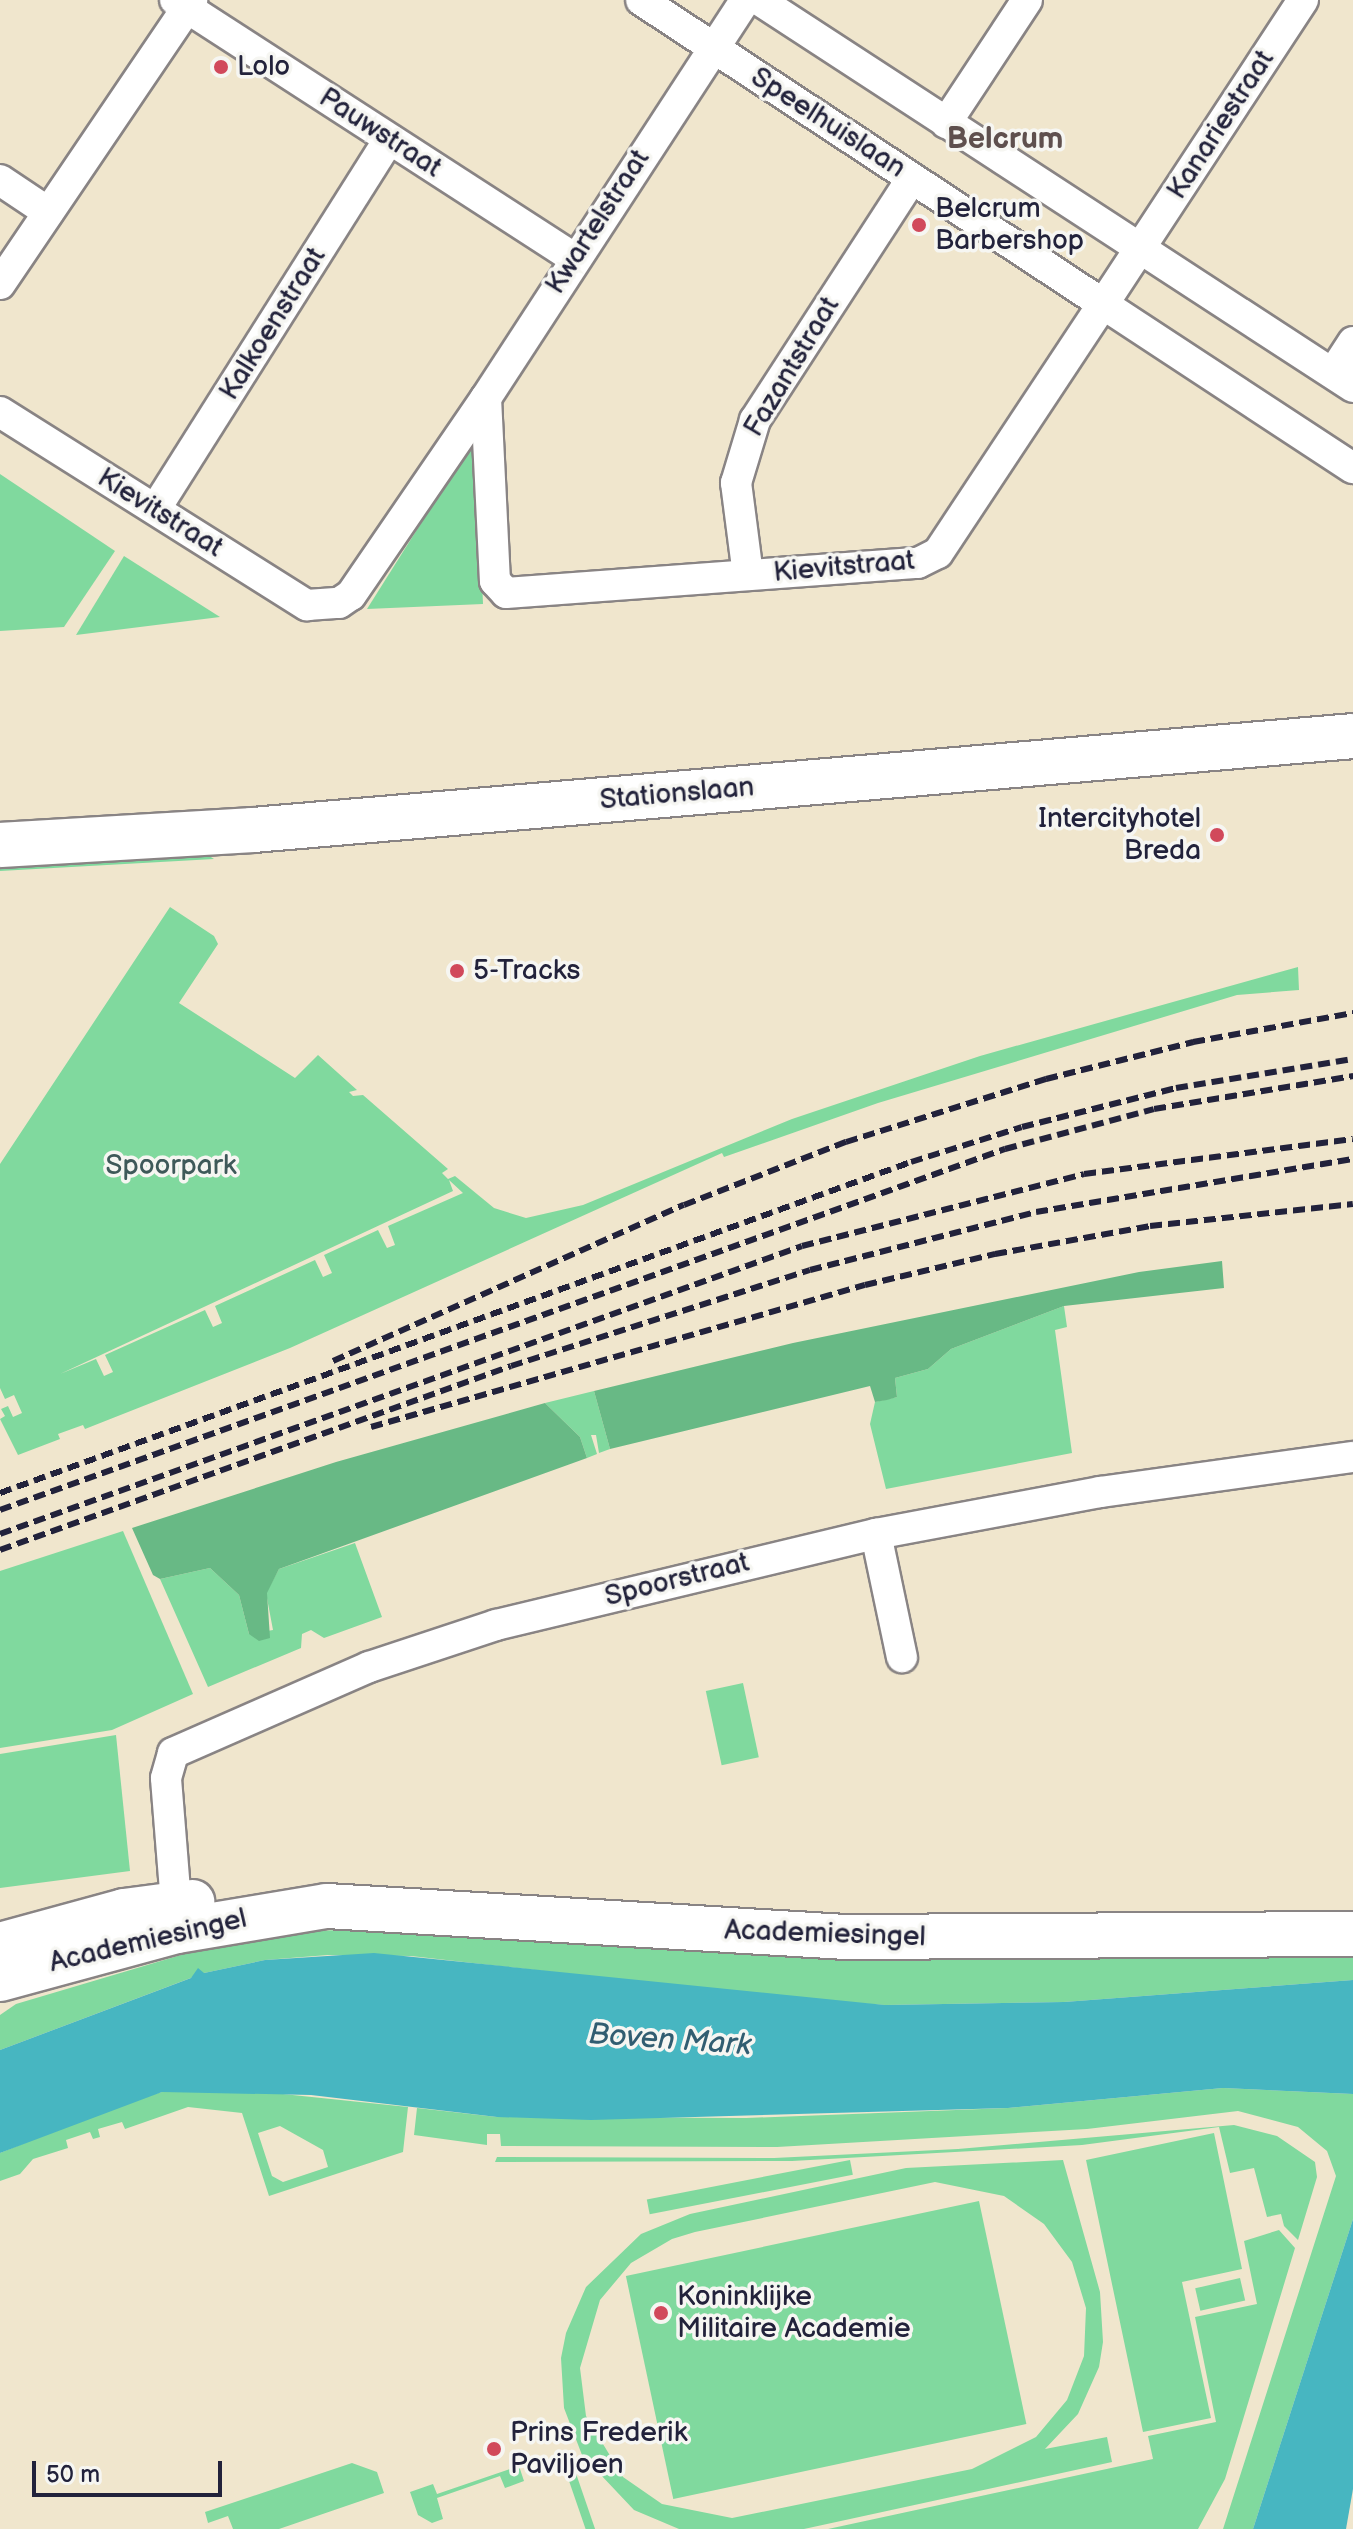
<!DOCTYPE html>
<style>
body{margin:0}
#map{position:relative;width:1353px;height:2529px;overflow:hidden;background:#f0e6cd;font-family:"Balsamiq Sans",sans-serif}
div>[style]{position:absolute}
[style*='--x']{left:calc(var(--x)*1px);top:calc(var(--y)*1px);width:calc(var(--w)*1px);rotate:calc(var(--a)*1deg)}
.green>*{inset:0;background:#80d99e;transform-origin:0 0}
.forest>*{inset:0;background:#68b985}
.water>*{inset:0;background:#47b6c1}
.roads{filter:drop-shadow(2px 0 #898484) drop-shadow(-2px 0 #898484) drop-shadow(0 2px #898484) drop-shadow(0 -2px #898484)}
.street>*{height:30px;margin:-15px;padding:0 15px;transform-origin:15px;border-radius:15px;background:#fff}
.secondary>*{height:44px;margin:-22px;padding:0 22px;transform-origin:22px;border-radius:22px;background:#fff}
.rail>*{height:6px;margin-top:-3px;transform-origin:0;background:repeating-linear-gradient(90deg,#22223b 0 12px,transparent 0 18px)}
.dots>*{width:22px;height:22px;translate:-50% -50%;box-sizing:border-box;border:4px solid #f6f6f2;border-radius:50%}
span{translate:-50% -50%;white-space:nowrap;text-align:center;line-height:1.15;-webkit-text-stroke:7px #f6f6f2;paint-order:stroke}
.poi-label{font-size:28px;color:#22223b}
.left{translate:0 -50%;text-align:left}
.right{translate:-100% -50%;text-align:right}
.street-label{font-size:28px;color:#22223b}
.park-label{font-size:28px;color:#3e5959}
.neighbourhood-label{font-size:30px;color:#5f504e;font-weight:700}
.water-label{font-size:30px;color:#315d71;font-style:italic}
.scale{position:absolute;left:32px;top:2461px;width:190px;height:36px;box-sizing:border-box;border:4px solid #22223b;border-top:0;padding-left:10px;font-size:24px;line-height:28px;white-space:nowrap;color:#22223b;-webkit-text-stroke:6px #f6f6f2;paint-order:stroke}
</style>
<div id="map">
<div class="green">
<div style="clip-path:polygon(469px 447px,477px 453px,483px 604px,367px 609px)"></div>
<div style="clip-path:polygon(0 474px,115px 551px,64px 627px,0 631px)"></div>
<div style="clip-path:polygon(124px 556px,220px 617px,76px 635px)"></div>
<div style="clip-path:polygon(200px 850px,214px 859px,0 871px,0 856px)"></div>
<div style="clip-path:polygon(evenodd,170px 907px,214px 936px,218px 944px,179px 1003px,295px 1078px,318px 1055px,357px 1090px,349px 1092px,353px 1096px,363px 1095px,448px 1169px,442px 1173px,448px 1179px,455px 1176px,494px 1208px,526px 1218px,583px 1205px,792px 1119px,980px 1056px,1298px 967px,1299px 990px,1237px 995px,878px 1103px,724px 1157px,722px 1153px,290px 1348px,85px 1429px,83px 1425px,58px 1434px,60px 1439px,18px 1455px,0 1419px,5px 1416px,1px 1409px,8px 1406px,13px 1417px,22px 1413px,14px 1395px,5px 1399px,0 1388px,0 1164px,170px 907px,449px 1180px,463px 1193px,388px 1226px,395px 1245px,387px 1248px,378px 1230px,324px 1255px,332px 1273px,323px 1277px,315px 1260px,215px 1306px,222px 1323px,213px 1327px,205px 1310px,105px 1355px,113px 1372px,104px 1376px,96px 1359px,60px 1374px,453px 1191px,449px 1180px)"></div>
<div style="clip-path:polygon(1064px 1306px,1067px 1327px,1055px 1330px,1072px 1453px,886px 1489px,870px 1424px,875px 1402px,897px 1397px,895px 1378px,928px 1369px,951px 1349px)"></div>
<div style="clip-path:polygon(594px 1391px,610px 1449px,599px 1453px,596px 1435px,591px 1435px,597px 1454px,587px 1458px,580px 1437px,545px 1403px)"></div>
<div style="clip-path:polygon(123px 1531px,193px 1694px,112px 1730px,0 1748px,0 1571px)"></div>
<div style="clip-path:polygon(355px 1543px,382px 1617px,324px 1638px,311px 1630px,302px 1634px,301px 1648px,208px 1687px,160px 1579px,210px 1568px,239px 1595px,249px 1634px,273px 1630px,266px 1593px,279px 1569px)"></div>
<div style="left:743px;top:1683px;width:76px;height:38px;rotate:78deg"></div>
<div style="clip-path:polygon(116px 1735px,130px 1871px,0 1888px,0 1754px)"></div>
<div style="clip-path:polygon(369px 1929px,550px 1943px,1353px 1951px,1353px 1980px,1064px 2002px,885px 2005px,791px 1999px,411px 1956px,328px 1955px,265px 1960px,204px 1973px,0 2050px,0 2015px,16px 2004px,255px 1933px)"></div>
<div style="clip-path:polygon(1223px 2088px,1353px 2094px,1353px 2219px,1253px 2529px,1223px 2529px,1336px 2176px,1327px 2151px,1298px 2127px,1238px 2111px,1087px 2129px,777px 2147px,501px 2146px,500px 2134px,487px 2134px,487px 2145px,414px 2135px,417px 2108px,497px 2117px,746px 2118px,1008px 2108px)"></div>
<div style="clip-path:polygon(evenodd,253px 2091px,408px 2107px,403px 2152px,269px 2196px,242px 2113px,188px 2107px,125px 2129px,122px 2122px,98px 2129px,100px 2137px,93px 2139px,90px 2132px,66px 2140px,68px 2148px,33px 2159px,20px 2174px,0 2181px,0 2153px,128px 2101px,162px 2092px,253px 2091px,280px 2126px,323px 2150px,328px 2167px,283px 2182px,272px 2176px,258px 2133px,280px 2126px)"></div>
<div style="clip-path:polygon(1234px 2125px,1277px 2136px,1315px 2162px,1317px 2177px,1298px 2240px,1284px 2226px,1281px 2214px,1267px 2217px,1254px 2168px,1230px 2173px,1219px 2127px,1082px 2145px,792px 2161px,495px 2162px,497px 2157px,774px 2158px,958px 2149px)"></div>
<div style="clip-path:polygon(1214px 2133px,1242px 2269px,1182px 2282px,1211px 2418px,1143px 2432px,1086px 2160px)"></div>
<div style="left:850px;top:2160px;width:15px;height:207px;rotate:79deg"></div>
<div style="clip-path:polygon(evenodd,1063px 2160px,1100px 2292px,1103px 2342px,1099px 2367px,1078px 2414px,1045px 2449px,1107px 2437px,1112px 2462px,804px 2529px,679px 2529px,634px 2510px,582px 2455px,564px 2408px,561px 2358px,566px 2333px,586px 2287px,641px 2234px,690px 2214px,906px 2168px,1063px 2160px,935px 2182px,1004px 2196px,1044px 2224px,1072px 2262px,1086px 2308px,1084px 2356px,1067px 2400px,1036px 2437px,972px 2469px,732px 2518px,662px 2504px,623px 2477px,586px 2416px,580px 2368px,600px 2300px,631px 2263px,672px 2239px,695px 2232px,935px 2182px)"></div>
<div style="left:979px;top:2201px;width:228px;height:361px;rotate:78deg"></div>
<div style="clip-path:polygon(1279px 2230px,1295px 2248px,1225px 2479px,1198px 2529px,828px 2529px,1153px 2459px,1148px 2436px,1216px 2422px,1195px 2317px,1257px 2304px,1244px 2241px)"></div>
<div style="left:1240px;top:2278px;width:23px;height:46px;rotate:77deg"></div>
<div style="left:571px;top:2459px;width:74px;height:9px;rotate:71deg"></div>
<div style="clip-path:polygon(352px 2463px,377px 2472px,384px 2493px,279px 2529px,233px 2529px,228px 2516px,208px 2523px,205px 2512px)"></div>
<div style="clip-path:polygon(519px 2466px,524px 2481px,505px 2488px,500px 2476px,437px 2498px,443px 2519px,432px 2523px,418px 2515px,410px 2492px,433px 2484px,437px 2494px)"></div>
</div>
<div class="forest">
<div style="clip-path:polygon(1222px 1261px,1224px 1288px,1064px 1306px,951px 1349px,928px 1369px,895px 1378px,897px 1397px,887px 1400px,875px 1402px,870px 1386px,610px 1449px,594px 1391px,793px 1343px,1139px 1272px)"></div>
<div style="clip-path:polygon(545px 1403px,580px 1437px,587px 1458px,279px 1569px,267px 1593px,270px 1638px,259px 1641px,249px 1634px,239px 1595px,210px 1568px,160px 1579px,153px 1575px,132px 1528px,336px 1462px)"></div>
</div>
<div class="water">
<div style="clip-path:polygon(374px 1953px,885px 2005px,1064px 2002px,1353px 1980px,1353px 2094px,1223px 2088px,1008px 2108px,591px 2120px,497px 2117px,311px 2095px,162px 2092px,0 2153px,0 2050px,191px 1978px,198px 1968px,204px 1973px,265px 1960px)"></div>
<div style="clip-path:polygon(1353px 2219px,1353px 2489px,1346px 2529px,1253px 2529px)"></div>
</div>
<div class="roads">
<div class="street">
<div style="--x:175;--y:0;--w:475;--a:32.9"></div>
<div style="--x:759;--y:0;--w:709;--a:33.08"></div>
<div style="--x:1303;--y:0;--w:364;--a:123.3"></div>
<div style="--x:1103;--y:304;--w:299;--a:33.3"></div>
<div style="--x:946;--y:123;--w:147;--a:-56.6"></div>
<div style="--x:0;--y:180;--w:58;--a:33.7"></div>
<div style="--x:0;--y:284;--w:343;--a:-55.9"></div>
<div style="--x:1333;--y:373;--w:37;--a:-57"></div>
<div style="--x:486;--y:398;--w:183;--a:87.2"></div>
<div style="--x:495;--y:581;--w:16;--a:47"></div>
<div style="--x:506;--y:593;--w:413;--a:-4.2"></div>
<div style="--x:918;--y:563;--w:22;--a:-27"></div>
<div style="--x:938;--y:553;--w:299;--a:-56.5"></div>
<div style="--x:1103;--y:304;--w:553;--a:-146.65"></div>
<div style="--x:0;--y:412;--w:363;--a:32.2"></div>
<div style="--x:307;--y:605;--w:32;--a:-4"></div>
<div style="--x:339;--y:603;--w:14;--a:-34"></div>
<div style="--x:351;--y:595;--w:239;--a:-55.6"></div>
<div style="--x:486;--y:398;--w:475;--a:-56.9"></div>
<div style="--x:156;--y:508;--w:436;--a:-57.7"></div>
<div style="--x:748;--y:575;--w:93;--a:-97.4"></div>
<div style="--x:736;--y:483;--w:66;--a:-73.2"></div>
<div style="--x:755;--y:420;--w:288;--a:-57"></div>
<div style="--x:876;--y:1534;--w:126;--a:78.1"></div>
<div style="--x:176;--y:1903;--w:125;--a:-94.6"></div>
<div style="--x:166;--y:1778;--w:26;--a:-74"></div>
<div style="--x:173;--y:1753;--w:214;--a:-23.7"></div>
<div style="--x:369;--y:1667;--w:134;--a:-18.3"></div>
<div style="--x:496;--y:1625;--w:391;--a:-13.5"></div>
<div style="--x:876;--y:1534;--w:228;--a:-10.6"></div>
<div style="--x:1100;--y:1492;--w:255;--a:-7.9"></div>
</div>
<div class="secondary">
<div style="--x:0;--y:845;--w:253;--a:-3.4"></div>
<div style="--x:253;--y:830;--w:1104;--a:-4.88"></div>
<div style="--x:0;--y:1945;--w:129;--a:-15.3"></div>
<div style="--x:124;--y:1911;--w:69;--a:-7.5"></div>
<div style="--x:0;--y:1979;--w:183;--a:-15.2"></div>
<div style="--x:177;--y:1931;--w:152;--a:-9.5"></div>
<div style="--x:327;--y:1906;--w:520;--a:3.42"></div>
<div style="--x:846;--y:1937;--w:507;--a:-0.34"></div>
</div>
</div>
<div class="rail">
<div style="--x:333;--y:1361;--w:384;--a:-24"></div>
<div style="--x:684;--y:1205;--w:174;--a:-21.3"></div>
<div style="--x:846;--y:1142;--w:210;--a:-17.5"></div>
<div style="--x:1046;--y:1079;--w:152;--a:-14.1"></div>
<div style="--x:1193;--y:1042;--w:163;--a:-10.3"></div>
<div style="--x:371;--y:1427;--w:514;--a:-16.04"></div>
<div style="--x:865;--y:1285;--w:134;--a:-13.4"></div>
<div style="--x:995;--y:1254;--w:158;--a:-10.2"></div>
<div style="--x:1150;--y:1226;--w:204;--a:-6.2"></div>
<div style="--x:0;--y:1493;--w:969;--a:-19.97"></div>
<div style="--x:911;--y:1162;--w:116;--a:-17.5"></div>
<div style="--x:1022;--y:1127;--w:159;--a:-14.2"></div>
<div style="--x:1176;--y:1088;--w:179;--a:-9.3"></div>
<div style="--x:0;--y:1510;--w:1068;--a:-19.76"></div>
<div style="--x:1005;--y:1149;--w:154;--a:-15"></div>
<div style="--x:1154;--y:1109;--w:202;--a:-9.4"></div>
<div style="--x:0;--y:1534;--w:852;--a:-19.75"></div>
<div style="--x:802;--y:1246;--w:291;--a:-14.3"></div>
<div style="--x:1084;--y:1174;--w:271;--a:-7.4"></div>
<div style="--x:0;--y:1550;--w:543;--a:-19.8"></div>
<div style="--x:511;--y:1366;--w:314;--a:-17.8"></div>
<div style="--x:810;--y:1270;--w:233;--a:-14.4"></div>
<div style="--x:1036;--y:1212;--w:321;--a:-9.5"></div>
</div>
<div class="dots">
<div style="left:221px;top:67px;background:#d1495b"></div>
<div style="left:919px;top:225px;background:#d1495b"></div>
<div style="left:1217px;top:835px;background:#d1495b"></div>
<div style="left:457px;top:971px;background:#d1495b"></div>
<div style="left:661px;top:2313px;background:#d1495b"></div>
<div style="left:494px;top:2449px;background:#d1495b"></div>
</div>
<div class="poi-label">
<span class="left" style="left:237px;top:67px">Lolo</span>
<span class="left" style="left:935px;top:225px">Belcrum<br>Barbershop</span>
<span class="right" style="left:1201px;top:835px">Intercityhotel<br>Breda</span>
<span class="left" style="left:473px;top:971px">5-Tracks</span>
<span class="left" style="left:677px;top:2313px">Koninklijke<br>Militaire Academie</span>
<span class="left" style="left:510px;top:2449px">Prins Frederik<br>Paviljoen</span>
</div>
<div class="street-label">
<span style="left:828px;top:123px;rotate:33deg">Speelhuislaan</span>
<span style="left:1221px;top:125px;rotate:-57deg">Kanariestraat</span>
<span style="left:380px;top:133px;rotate:33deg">Pauwstraat</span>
<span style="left:598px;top:222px;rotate:-57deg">Kwartelstraat</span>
<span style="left:273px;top:324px;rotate:-58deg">Kalkoenstraat</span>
<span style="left:792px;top:367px;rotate:-59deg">Fazantstraat</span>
<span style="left:160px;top:513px;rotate:32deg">Kievitstraat</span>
<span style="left:844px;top:567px;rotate:-5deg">Kievitstraat</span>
<span style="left:677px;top:794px;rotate:-5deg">Stationslaan</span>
<span style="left:677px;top:1580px;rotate:-14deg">Spoorstraat</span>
<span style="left:825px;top:1934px;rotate:2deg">Academiesingel</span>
<span style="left:148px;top:1941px;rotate:-13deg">Academiesingel</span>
</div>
<div class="park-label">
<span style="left:171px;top:1166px">Spoorpark</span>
</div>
<div class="neighbourhood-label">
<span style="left:1005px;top:139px">Belcrum</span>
</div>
<div class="water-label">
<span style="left:670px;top:2040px;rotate:4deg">Boven Mark</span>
</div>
<div class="scale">50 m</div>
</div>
